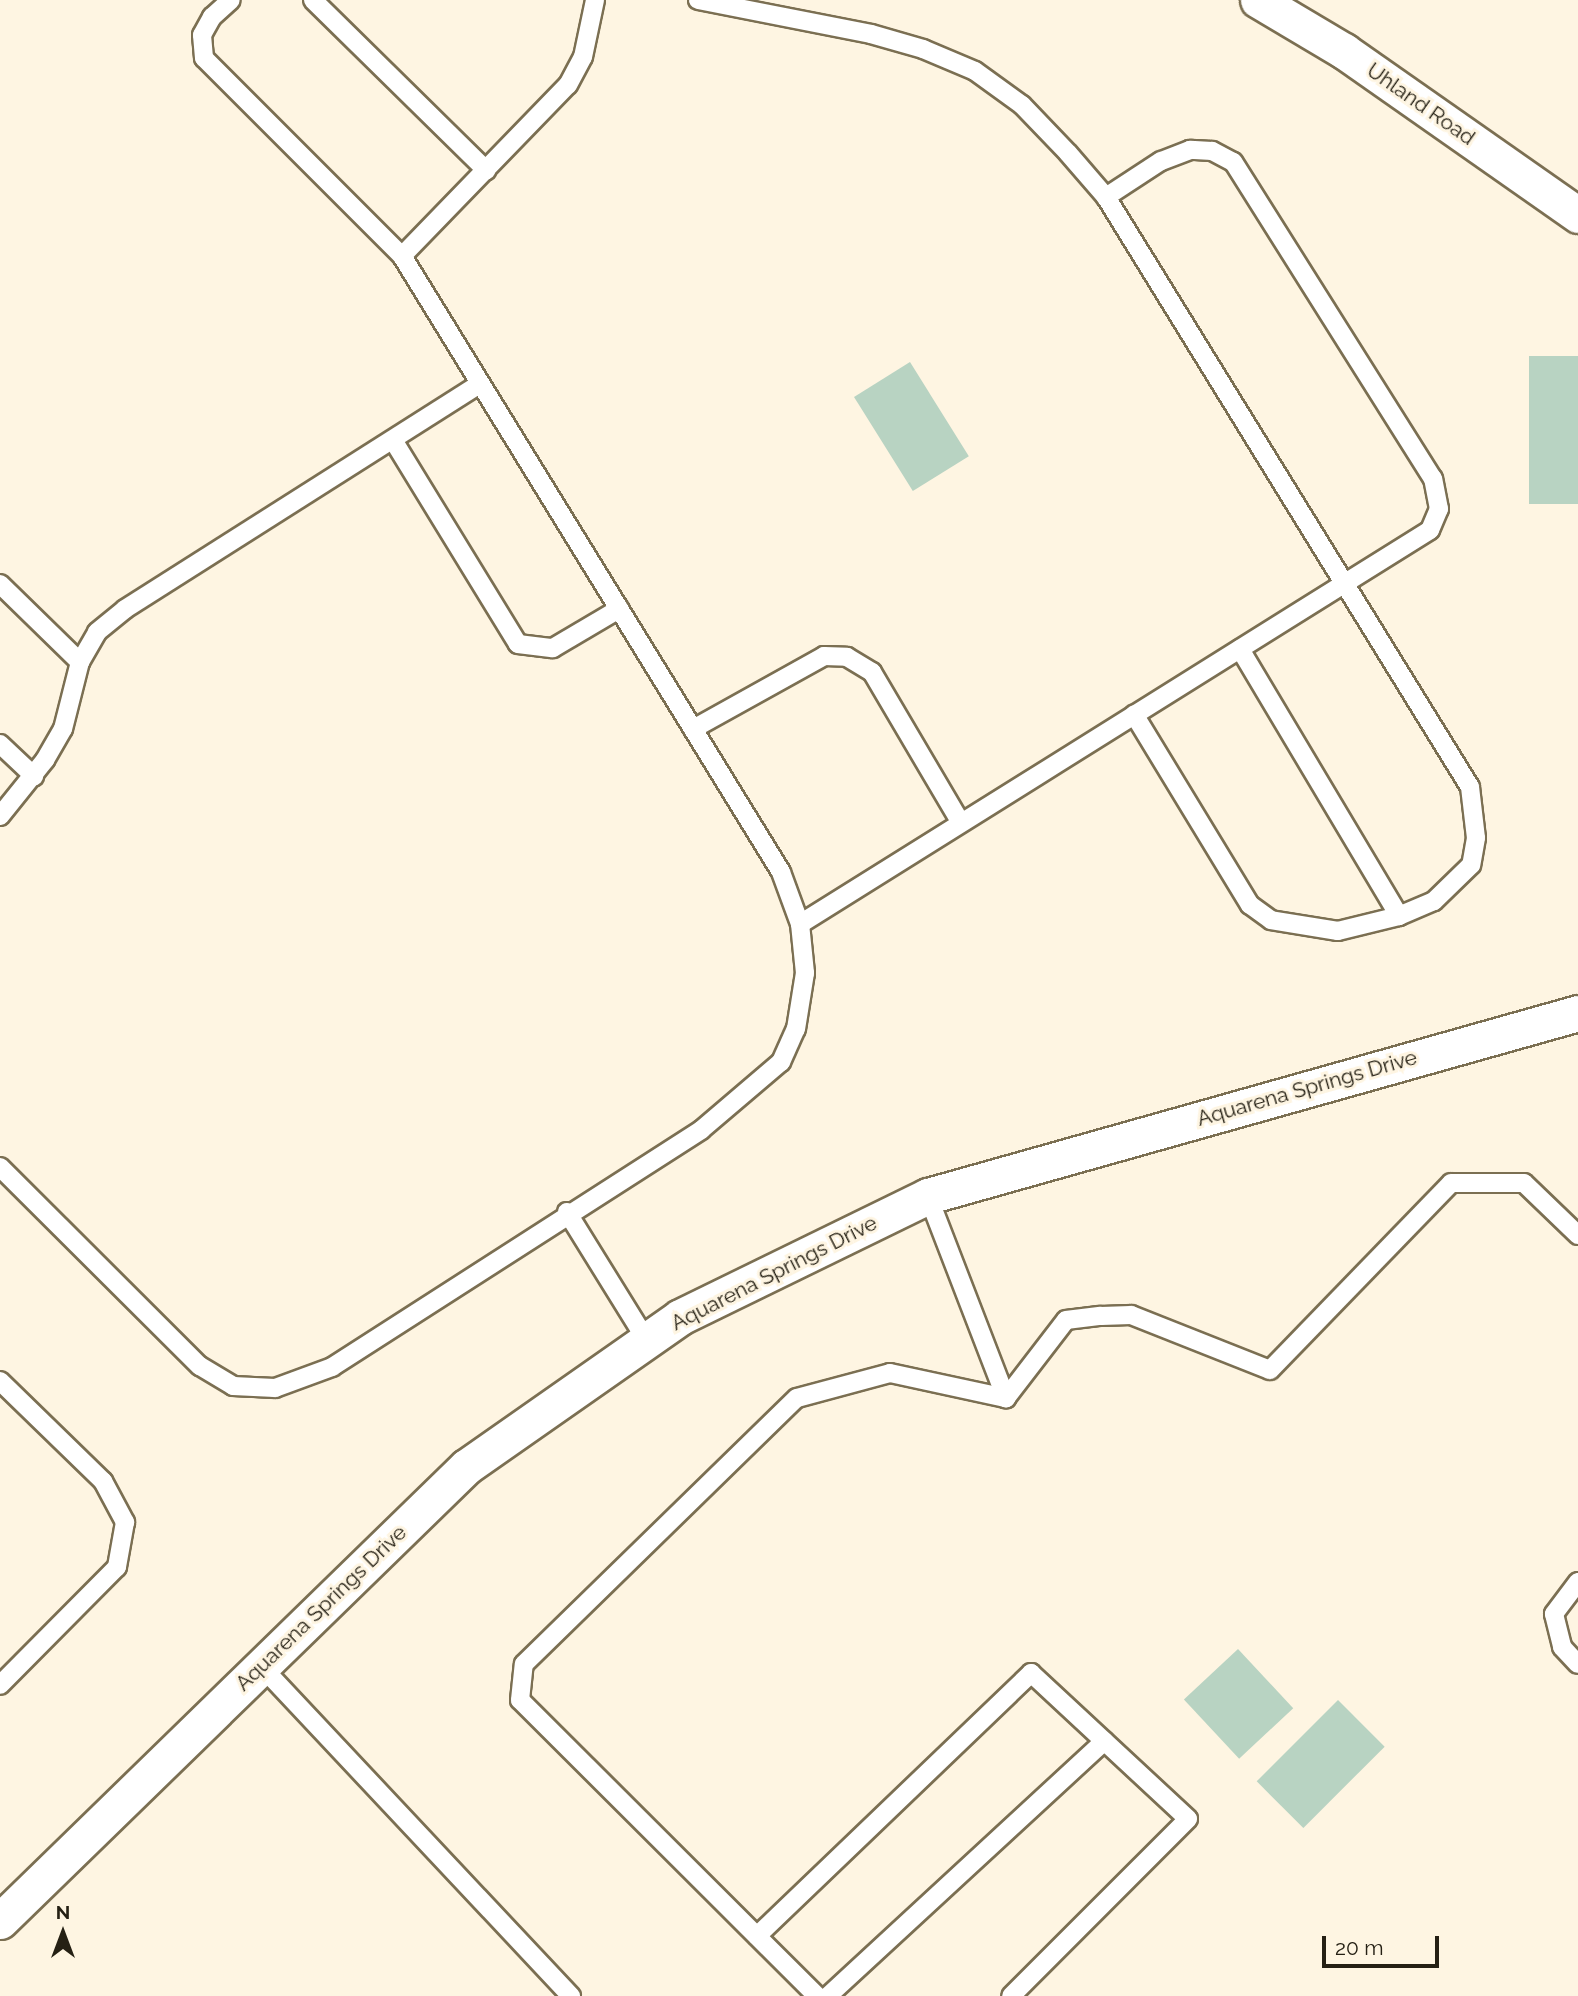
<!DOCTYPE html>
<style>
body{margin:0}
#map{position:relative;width:1578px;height:1996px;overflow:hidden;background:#fef5e2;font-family:Raleway,sans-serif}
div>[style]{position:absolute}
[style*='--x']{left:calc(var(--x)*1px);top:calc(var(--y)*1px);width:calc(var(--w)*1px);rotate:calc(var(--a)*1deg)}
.green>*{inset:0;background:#b8d3c2;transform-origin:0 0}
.roads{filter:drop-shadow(2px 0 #7b6f52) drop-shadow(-2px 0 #7b6f52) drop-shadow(0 2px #7b6f52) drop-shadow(0 -2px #7b6f52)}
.lane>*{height:18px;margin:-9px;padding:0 9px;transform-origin:9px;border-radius:9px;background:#fff}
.street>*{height:35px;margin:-17.5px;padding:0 17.5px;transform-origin:17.5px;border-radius:17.5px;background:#fff}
span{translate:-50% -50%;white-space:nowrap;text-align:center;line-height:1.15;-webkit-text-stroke:6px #fef5e2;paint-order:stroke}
.street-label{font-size:21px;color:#252014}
.north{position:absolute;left:28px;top:1898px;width:70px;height:70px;-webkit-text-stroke:5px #fef5e2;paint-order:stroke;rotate:0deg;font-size:19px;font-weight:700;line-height:28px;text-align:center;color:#252014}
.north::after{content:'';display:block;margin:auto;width:24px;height:32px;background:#252014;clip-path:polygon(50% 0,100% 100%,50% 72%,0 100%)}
.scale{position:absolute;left:1322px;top:1936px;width:117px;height:32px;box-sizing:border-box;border:4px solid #252014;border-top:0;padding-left:9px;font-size:21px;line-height:24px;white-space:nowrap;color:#252014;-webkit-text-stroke:5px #fef5e2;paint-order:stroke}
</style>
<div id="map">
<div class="green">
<div style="left:1578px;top:356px;width:148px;height:49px;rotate:90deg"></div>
<div style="left:910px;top:362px;width:111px;height:66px;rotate:58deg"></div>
<div style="left:1238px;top:1649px;width:81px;height:74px;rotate:47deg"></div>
<div style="left:1338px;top:1700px;width:66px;height:115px;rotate:45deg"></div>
</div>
<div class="roads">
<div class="lane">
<div style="--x:313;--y:0;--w:243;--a:44.5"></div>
<div style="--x:698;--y:0;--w:176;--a:11.1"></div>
<div style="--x:871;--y:34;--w:54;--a:16.1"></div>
<div style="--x:923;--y:49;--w:56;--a:22.9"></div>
<div style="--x:975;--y:71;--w:58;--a:35.9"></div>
<div style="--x:1022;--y:105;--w:66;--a:46.2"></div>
<div style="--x:1068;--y:153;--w:58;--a:49.2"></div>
<div style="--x:1106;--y:197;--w:693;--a:58.33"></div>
<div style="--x:1470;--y:787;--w:51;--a:83.3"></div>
<div style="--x:1476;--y:838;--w:27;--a:100"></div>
<div style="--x:1471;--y:865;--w:52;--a:135.8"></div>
<div style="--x:1434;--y:901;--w:38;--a:157"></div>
<div style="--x:1399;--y:916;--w:63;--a:166.2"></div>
<div style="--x:1338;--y:931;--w:68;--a:-170.7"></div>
<div style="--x:1271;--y:920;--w:26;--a:-144"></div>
<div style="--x:1250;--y:905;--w:223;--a:-121.3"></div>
<div style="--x:402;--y:256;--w:238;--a:-45.9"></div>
<div style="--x:568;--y:85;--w:32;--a:-62"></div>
<div style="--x:583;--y:57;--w:58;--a:-78.1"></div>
<div style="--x:393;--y:440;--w:239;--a:58.5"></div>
<div style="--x:518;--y:644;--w:35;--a:7"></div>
<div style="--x:553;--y:648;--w:77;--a:-30.6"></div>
<div style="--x:0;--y:584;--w:112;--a:44.3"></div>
<div style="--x:1240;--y:649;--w:311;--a:59.2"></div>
<div style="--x:693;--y:729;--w:150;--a:-29.1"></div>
<div style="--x:824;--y:656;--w:23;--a:2"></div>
<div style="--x:847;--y:657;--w:29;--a:31"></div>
<div style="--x:872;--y:672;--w:175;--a:59.5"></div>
<div style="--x:0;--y:744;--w:47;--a:43.3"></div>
<div style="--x:0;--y:816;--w:72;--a:-51.2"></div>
<div style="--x:45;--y:760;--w:36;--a:-60"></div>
<div style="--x:63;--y:729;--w:69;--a:-75.8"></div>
<div style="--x:80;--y:662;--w:34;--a:-60"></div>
<div style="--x:97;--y:632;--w:36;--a:-39"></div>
<div style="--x:125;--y:609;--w:420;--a:-32.4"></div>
<div style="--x:800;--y:924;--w:743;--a:-32.02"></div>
<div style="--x:1430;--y:530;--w:23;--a:-67"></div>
<div style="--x:1439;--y:509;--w:31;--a:-101"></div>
<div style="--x:1433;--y:479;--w:375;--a:-122.2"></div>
<div style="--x:1233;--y:162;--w:24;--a:-152"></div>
<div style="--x:1212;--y:151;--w:22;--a:-177"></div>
<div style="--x:1190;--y:150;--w:31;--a:159"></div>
<div style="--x:1161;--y:161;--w:66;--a:146.8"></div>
<div style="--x:0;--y:1167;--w:282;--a:44.9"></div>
<div style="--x:200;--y:1366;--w:39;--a:31"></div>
<div style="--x:233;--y:1386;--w:42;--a:2.7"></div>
<div style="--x:275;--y:1388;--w:61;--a:-20.2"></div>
<div style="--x:332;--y:1367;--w:439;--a:-32.7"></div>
<div style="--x:701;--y:1130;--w:105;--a:-40.4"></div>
<div style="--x:781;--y:1062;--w:36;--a:-66"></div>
<div style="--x:796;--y:1029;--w:57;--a:-80.9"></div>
<div style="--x:805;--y:973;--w:49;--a:-95.8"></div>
<div style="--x:800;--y:924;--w:55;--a:-110.1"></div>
<div style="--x:781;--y:872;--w:723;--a:-121.6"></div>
<div style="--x:402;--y:256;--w:280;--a:-135"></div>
<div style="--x:204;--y:58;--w:23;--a:-95"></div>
<div style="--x:202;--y:35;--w:21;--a:-61"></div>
<div style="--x:212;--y:17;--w:25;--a:-42"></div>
<div style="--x:928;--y:1196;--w:217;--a:68.9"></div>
<div style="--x:567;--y:1212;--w:152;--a:58.2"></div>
<div style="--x:0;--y:1381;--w:144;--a:44.2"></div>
<div style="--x:103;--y:1481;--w:47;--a:61.8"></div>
<div style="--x:125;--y:1522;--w:46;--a:100.1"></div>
<div style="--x:117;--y:1567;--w:166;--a:134.8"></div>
<div style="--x:1006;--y:1398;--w:98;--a:-52.4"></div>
<div style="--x:1066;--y:1320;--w:35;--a:-7"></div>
<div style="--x:1101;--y:1316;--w:30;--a:-2"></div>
<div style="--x:1131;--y:1315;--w:149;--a:21.6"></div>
<div style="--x:1270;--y:1370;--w:260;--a:-45.9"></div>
<div style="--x:1451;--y:1183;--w:73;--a:0"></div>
<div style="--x:1524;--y:1183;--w:75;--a:43.9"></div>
<div style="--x:1578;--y:1582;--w:40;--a:127"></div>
<div style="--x:1554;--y:1614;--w:34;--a:76"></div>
<div style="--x:1562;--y:1647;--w:23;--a:47"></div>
<div style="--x:261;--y:1666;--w:453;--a:46.8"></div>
<div style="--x:757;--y:1936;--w:380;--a:-43.8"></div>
<div style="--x:1031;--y:1673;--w:214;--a:42.9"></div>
<div style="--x:1188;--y:1819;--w:250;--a:135"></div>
<div style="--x:817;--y:1996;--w:419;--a:-135.1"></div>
<div style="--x:520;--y:1700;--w:36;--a:-84"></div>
<div style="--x:524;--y:1664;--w:381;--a:-44.3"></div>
<div style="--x:797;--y:1398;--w:96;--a:-15"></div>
<div style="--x:890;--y:1373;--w:119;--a:12.2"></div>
<div style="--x:828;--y:1996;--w:376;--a:-42.7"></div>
</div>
<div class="street">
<div style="--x:1258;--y:0;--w:100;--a:30.7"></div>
<div style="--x:1344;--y:51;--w:286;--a:35"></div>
<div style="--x:0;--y:1921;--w:651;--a:-44.25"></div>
<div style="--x:466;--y:1467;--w:261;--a:-35"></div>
<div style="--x:680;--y:1317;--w:276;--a:-26"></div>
<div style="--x:928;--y:1196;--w:675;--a:-15.72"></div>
</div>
</div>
<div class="street-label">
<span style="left:1421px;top:104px;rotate:35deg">Uhland Road</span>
<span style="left:1307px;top:1088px;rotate:-16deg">Aquarena Springs Drive</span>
<span style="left:774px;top:1273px;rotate:-27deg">Aquarena Springs Drive</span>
<span style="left:321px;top:1608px;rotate:-44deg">Aquarena Springs Drive</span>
</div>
<div class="north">N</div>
<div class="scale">20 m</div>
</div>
